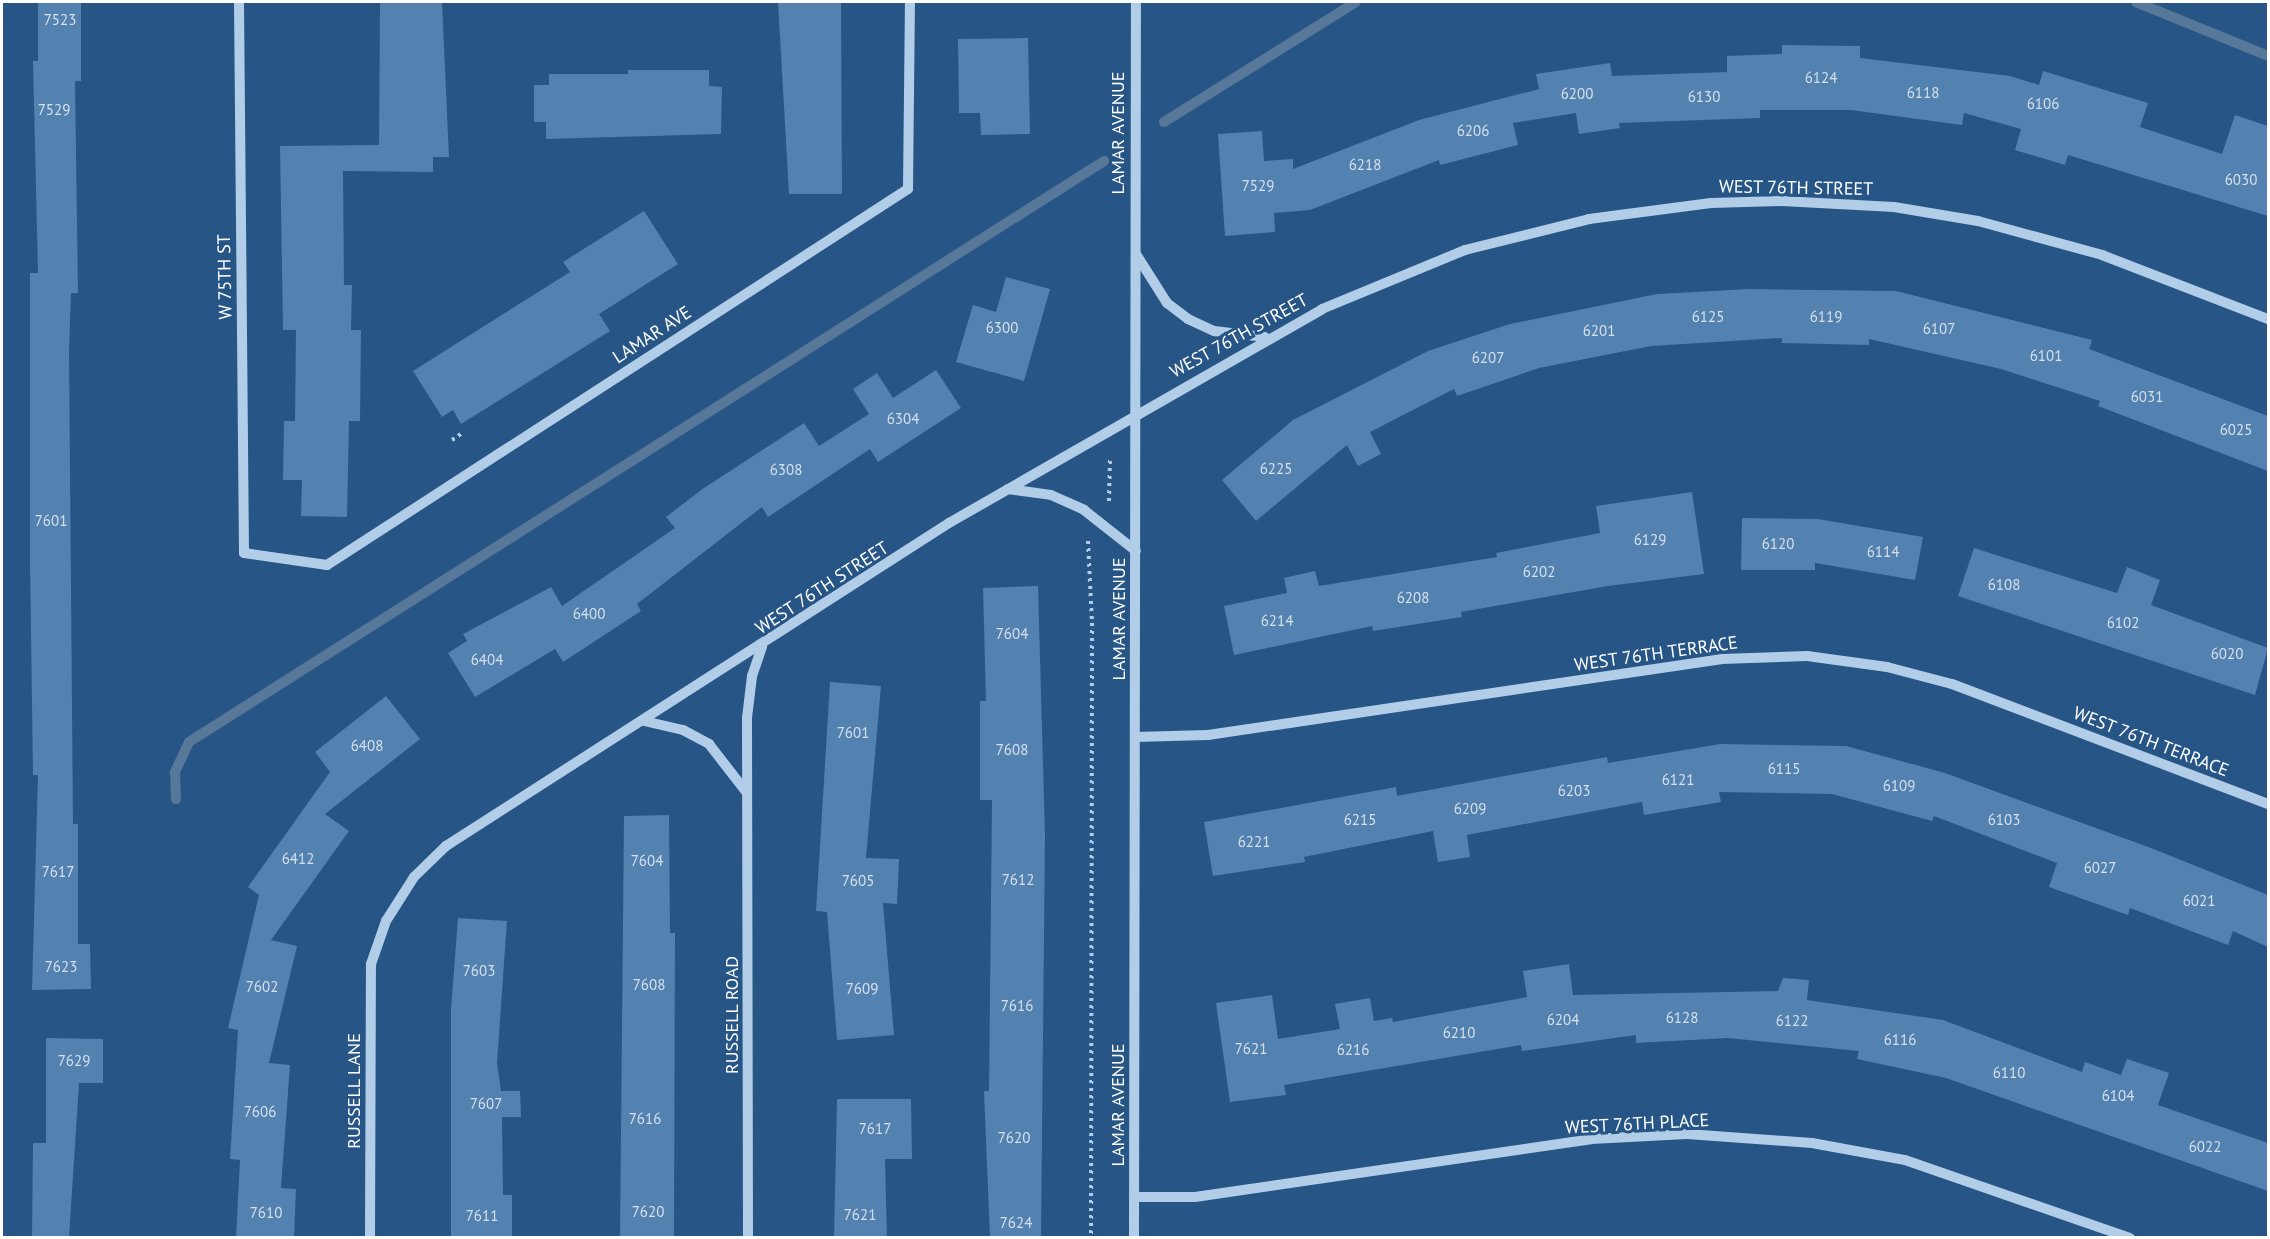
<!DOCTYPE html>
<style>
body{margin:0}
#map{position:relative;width:2270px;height:1239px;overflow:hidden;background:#265586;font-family:"PT Sans",sans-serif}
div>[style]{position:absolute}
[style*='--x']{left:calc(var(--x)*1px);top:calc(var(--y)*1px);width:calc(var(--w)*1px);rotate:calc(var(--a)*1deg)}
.stream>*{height:10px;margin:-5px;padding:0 5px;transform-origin:5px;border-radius:5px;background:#58789a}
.building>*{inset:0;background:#5381b0}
.path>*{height:4px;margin-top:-2px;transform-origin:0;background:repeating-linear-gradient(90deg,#b1cde8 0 3px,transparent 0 7.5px)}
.minor>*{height:10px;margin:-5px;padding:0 5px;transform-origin:5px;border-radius:5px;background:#b1cde8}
span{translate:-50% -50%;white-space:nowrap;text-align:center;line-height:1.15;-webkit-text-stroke:6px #265586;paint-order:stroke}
.number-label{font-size:15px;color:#d4e0eb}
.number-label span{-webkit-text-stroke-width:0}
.street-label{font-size:18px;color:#fff}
.frame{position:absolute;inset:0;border:3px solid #fff;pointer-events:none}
</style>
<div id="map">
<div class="stream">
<div style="--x:2136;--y:2;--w:143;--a:22.2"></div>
<div style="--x:1164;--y:122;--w:226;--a:-32"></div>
<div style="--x:176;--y:799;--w:27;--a:-92"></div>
<div style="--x:175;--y:772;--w:33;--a:-65"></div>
<div style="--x:189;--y:742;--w:1084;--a:-32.41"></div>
</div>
<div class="building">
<div style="clip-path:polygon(38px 2px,81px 2px,81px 81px,75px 81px,78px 293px,71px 293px,69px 350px,73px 824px,78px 824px,78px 944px,90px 944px,91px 989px,32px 990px,38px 775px,33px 775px,30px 561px,30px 273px,38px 273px,33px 61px,38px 61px)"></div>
<div style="clip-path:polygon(380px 2px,442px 2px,449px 157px,433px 157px,433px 172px,343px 171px,344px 285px,352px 285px,351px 330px,361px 330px,360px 421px,349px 421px,347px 517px,301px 516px,302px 480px,283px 480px,284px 421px,295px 421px,296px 330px,283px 330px,280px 146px,379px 145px)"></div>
<div style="clip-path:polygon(778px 2px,841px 2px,842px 194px,789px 194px)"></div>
<div style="clip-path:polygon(1028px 38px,1030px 134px,981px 135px,980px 113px,959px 113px,958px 39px)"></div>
<div style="clip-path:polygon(1782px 45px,1860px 46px,1860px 58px,2010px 76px,2039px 85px,2043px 71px,2148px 103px,2140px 127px,2222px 154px,2235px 115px,2268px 126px,2268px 216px,2068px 155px,2065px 165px,2015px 150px,2021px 129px,1964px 113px,1962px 125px,1851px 110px,1760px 110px,1760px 118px,1619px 123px,1620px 128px,1579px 134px,1576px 113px,1513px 123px,1518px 145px,1440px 165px,1439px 160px,1310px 210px,1274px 213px,1275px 232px,1225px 236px,1218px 134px,1262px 131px,1264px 161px,1293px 159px,1293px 169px,1419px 120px,1539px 89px,1536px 74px,1610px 63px,1612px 76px,1727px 72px,1727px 56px,1782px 54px)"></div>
<div style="clip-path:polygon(628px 70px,709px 70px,709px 86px,722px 87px,721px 134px,546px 139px,546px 122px,534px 122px,534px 85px,549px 85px,549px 74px,628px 74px)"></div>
<div style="clip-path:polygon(644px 211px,678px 264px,599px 314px,610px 331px,461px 424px,453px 410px,442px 417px,413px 371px,570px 272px,563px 262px)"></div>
<div style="clip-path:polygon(1006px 277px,1050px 289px,1024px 381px,956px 362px,973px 305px,996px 312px)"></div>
<div style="clip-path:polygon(1749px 289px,1896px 291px,2092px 340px,2089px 349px,2268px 416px,2268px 471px,2098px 406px,2100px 401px,2001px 369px,1869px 339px,1869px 345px,1782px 343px,1782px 338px,1651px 346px,1539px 368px,1457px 396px,1454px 389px,1370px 432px,1381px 454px,1358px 466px,1347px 445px,1256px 521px,1222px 480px,1293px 420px,1428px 351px,1510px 324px,1657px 294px)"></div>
<div style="clip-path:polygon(936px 370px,961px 408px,878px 462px,870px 449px,768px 517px,762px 507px,637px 604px,641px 611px,563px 662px,555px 649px,475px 697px,448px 653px,467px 641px,463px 634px,551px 587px,562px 606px,675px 528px,666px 517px,701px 490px,804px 423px,819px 446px,869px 414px,853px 389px,877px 373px,893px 398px)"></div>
<div style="clip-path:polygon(1692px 492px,1704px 574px,1608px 586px,1461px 612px,1462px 617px,1373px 631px,1372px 626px,1234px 655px,1224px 606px,1287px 593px,1284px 578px,1315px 571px,1319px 586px,1497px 557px,1496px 553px,1600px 533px,1596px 506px)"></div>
<div style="clip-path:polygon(1742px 518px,1818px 519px,1923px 537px,1915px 580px,1815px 563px,1815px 570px,1741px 570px)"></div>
<div style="clip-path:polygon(1974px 548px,2117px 593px,2127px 567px,2160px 580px,2151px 605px,2268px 648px,2255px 695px,1958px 596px)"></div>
<div style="clip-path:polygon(1038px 586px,1045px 835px,1041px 1238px,990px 1238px,984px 1091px,989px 1091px,992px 800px,980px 800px,980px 701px,986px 701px,983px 588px)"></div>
<div style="clip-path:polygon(830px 682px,881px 686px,866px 858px,899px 859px,897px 904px,883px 903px,894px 1035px,837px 1040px,827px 912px,816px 911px)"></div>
<div style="clip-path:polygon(386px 696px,420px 739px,325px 814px,349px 831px,271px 940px,297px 946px,269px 1063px,290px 1065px,281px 1188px,296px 1189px,294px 1238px,236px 1238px,240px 1160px,230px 1159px,238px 1030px,228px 1028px,259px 895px,248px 887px,330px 772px,315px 752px)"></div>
<div style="clip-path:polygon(1720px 744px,1846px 746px,1945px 773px,2151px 848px,2268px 895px,2268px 947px,2233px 931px,2228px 945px,2130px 908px,2128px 915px,2049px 887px,2057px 863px,1934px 816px,1932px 821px,1832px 794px,1719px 792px,1721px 802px,1644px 815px,1642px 802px,1467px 835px,1470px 857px,1438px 862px,1433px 831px,1304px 857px,1305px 862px,1213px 876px,1204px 822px,1396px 787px,1397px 796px,1607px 757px,1608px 763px)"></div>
<div style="clip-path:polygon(669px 815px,670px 933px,675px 933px,674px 1238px,620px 1238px,624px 816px)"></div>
<div style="clip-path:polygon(458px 918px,507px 921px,497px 1063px,501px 1091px,520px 1091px,521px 1117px,502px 1117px,503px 1195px,512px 1195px,512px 1238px,451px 1238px,451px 1009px)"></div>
<div style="clip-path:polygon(1569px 964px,1573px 995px,1778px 991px,1783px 978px,1809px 980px,1807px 1000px,1943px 1020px,2082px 1072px,2085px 1062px,2121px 1075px,2127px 1059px,2169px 1073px,2158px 1105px,2268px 1143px,2268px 1191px,1946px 1078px,1857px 1059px,1859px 1051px,1728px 1038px,1636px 1043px,1636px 1035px,1522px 1051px,1521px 1045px,1284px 1085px,1286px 1095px,1230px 1102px,1216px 1003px,1272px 995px,1278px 1039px,1340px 1029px,1335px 1004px,1370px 998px,1374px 1021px,1392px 1018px,1393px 1022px,1527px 997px,1523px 971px)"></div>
<div style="clip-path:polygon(46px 1038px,103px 1039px,103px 1083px,79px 1083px,69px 1238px,32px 1238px,33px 1143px,46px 1143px)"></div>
<div style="clip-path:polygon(837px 1099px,911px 1099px,912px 1159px,885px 1159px,887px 1238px,834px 1238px)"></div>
</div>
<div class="path">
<div style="--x:452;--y:440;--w:11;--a:-34"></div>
<div style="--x:1109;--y:501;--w:45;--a:-88.7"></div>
<div style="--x:1088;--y:541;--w:82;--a:87.2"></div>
<div style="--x:1092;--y:623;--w:615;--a:90.09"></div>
</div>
<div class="minor">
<div style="--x:239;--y:2;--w:551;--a:89.48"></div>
<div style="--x:244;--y:553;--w:84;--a:8.2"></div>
<div style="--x:327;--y:565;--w:692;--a:-32.91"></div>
<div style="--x:908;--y:189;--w:187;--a:-89.4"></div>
<div style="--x:1136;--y:254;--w:58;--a:57.7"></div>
<div style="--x:1167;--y:303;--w:26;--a:37"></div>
<div style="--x:1188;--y:319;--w:29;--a:25"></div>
<div style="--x:1214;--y:331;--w:51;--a:6.7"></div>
<div style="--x:1008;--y:489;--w:43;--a:7.9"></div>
<div style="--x:1051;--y:495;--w:36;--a:24"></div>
<div style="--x:1084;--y:510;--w:66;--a:38.3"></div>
<div style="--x:644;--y:721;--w:40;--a:13"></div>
<div style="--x:683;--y:730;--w:30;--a:28"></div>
<div style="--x:709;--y:744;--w:62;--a:52.2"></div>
<div style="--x:1135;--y:737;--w:73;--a:-1.6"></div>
<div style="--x:1208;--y:735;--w:520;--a:-8.41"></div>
<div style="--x:1722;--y:659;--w:85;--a:-2"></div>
<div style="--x:1807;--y:656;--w:81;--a:7.8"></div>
<div style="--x:1887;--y:667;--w:67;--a:14.7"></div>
<div style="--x:1952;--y:684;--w:338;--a:20.8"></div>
<div style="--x:1135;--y:1197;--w:60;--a:0"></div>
<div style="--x:1195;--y:1197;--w:400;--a:-8.3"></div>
<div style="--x:1591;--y:1139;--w:96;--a:-3"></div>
<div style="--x:1687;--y:1134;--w:125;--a:4.1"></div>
<div style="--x:1812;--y:1143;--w:95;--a:10.4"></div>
<div style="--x:1905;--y:1160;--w:238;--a:19.1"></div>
<div style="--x:370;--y:1238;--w:274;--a:-89.8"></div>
<div style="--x:371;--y:964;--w:46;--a:-70.8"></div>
<div style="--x:386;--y:921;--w:52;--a:-57.5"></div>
<div style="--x:414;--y:877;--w:45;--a:-44.1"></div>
<div style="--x:446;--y:846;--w:598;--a:-32.71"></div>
<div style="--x:949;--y:523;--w:430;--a:-29.8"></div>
<div style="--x:1322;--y:309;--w:155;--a:-22.4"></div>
<div style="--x:1465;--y:250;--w:128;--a:-14"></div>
<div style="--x:1589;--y:219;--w:123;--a:-7.5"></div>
<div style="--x:1711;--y:203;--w:71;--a:-1.6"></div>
<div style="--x:1782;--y:201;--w:112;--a:3.1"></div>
<div style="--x:1894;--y:207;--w:85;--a:9.5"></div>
<div style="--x:1978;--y:221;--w:129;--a:15.3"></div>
<div style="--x:2102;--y:255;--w:178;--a:21.1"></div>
<div style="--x:748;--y:1238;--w:520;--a:-90.11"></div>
<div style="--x:747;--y:718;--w:42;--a:-83.2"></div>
<div style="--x:752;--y:676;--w:31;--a:-71"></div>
<div style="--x:1134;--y:1238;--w:1236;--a:-89.91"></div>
</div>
<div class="number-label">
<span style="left:60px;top:20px">7523</span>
<span style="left:1821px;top:78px">6124</span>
<span style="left:1923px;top:93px">6118</span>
<span style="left:1577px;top:94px">6200</span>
<span style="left:1704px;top:97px">6130</span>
<span style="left:2043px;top:104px">6106</span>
<span style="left:54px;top:110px">7529</span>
<span style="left:1473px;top:131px">6206</span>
<span style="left:1365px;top:165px">6218</span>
<span style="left:2241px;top:180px">6030</span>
<span style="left:1258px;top:186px">7529</span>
<span style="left:1708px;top:317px">6125</span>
<span style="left:1826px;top:317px">6119</span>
<span style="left:1002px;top:328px">6300</span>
<span style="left:1939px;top:329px">6107</span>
<span style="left:1599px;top:331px">6201</span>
<span style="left:2046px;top:356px">6101</span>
<span style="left:1488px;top:358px">6207</span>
<span style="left:2147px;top:397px">6031</span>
<span style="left:903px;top:419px">6304</span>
<span style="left:2236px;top:430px">6025</span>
<span style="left:1276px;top:469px">6225</span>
<span style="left:786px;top:470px">6308</span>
<span style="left:51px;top:521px">7601</span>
<span style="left:1650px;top:540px">6129</span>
<span style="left:1778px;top:544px">6120</span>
<span style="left:1883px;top:552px">6114</span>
<span style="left:1539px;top:572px">6202</span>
<span style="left:2004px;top:585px">6108</span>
<span style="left:1413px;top:598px">6208</span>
<span style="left:589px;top:614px">6400</span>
<span style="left:1277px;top:621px">6214</span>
<span style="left:2123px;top:623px">6102</span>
<span style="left:1012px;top:634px">7604</span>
<span style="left:2227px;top:654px">6020</span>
<span style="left:487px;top:660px">6404</span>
<span style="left:853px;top:733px">7601</span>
<span style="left:367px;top:746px">6408</span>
<span style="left:1012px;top:750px">7608</span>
<span style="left:1784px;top:769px">6115</span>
<span style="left:1678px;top:780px">6121</span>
<span style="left:1899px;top:786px">6109</span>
<span style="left:1574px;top:791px">6203</span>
<span style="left:1470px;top:809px">6209</span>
<span style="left:1360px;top:820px">6215</span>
<span style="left:2004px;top:820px">6103</span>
<span style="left:1254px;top:842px">6221</span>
<span style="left:298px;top:859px">6412</span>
<span style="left:647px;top:861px">7604</span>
<span style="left:2100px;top:868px">6027</span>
<span style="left:58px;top:872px">7617</span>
<span style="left:1018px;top:880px">7612</span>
<span style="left:858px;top:881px">7605</span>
<span style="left:2199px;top:901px">6021</span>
<span style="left:61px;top:967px">7623</span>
<span style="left:479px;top:971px">7603</span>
<span style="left:649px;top:985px">7608</span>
<span style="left:262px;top:987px">7602</span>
<span style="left:862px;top:989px">7609</span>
<span style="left:1017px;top:1006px">7616</span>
<span style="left:1682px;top:1018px">6128</span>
<span style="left:1563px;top:1020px">6204</span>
<span style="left:1792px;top:1021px">6122</span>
<span style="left:1459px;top:1033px">6210</span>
<span style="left:1900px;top:1040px">6116</span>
<span style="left:1251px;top:1049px">7621</span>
<span style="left:1353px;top:1050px">6216</span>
<span style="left:74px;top:1061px">7629</span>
<span style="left:2009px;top:1073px">6110</span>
<span style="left:2118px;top:1096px">6104</span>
<span style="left:486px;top:1104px">7607</span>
<span style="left:260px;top:1112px">7606</span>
<span style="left:645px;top:1119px">7616</span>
<span style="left:875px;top:1129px">7617</span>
<span style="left:1014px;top:1138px">7620</span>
<span style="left:2205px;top:1147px">6022</span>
<span style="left:648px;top:1212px">7620</span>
<span style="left:266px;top:1213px">7610</span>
<span style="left:860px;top:1215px">7621</span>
<span style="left:482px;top:1216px">7611</span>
<span style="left:1016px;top:1223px">7624</span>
</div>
<div class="street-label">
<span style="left:1118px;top:133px;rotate:-90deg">LAMAR AVENUE</span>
<span style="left:1796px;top:188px;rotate:1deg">WEST 76TH STREET</span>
<span style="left:225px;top:277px;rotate:-91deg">W 75TH ST</span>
<span style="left:652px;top:335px;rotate:-33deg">LAMAR AVE</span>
<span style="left:1239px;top:336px;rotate:-29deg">WEST 76TH STREET</span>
<span style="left:822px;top:588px;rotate:-33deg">WEST 76TH STREET</span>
<span style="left:1119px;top:619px;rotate:-90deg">LAMAR AVENUE</span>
<span style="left:1656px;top:654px;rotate:-8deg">WEST 76TH TERRACE</span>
<span style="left:2151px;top:742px;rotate:21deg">WEST 76TH TERRACE</span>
<span style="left:732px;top:1015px;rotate:-90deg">RUSSELL ROAD</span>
<span style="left:354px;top:1091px;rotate:-90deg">RUSSELL LANE</span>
<span style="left:1118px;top:1105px;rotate:-90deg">LAMAR AVENUE</span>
<span style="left:1637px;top:1124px;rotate:-3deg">WEST 76TH PLACE</span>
</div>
<div class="frame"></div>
</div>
